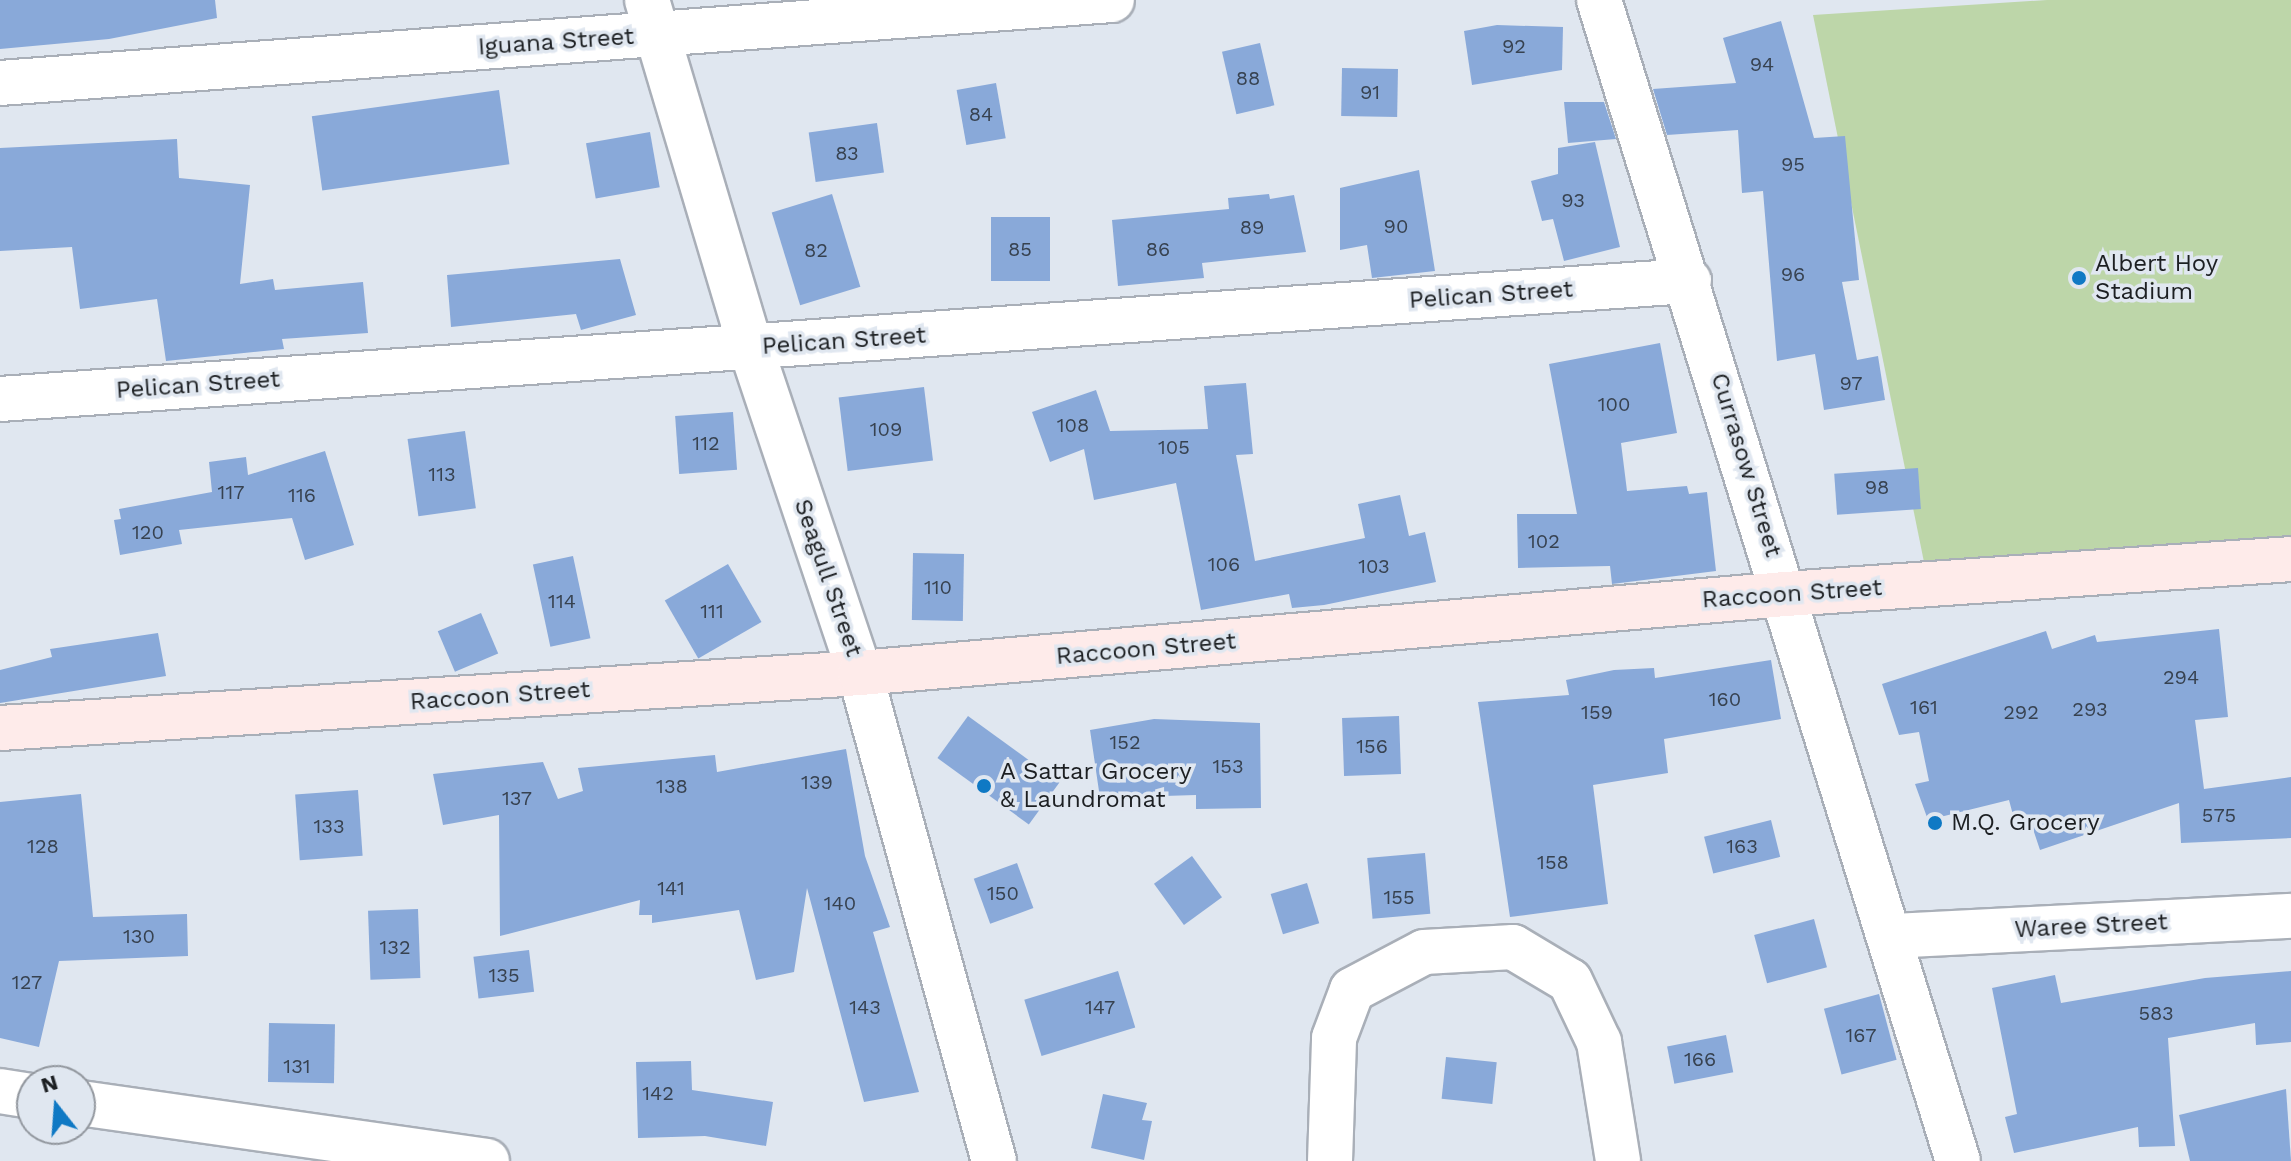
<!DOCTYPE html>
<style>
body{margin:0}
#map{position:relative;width:2291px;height:1161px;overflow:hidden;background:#e0e7f0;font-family:"Work Sans",sans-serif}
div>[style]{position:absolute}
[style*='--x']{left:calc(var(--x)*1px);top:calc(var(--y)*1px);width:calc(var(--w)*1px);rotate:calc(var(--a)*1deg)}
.green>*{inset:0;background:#bdd6a9}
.building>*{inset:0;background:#89a9d9;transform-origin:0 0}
.roads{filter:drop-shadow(2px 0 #a9afb8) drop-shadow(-2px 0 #a9afb8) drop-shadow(0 2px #a9afb8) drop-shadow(0 -2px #a9afb8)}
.street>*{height:44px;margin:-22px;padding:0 22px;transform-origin:22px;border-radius:22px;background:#fff}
.secondary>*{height:44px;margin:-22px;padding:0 22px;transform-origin:22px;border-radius:22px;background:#feebea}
.dots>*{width:22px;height:22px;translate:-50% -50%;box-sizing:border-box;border:4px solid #e0e7f0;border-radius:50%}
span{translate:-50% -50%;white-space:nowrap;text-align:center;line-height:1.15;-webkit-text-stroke:7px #e0e7f0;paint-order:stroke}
.number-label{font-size:20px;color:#374250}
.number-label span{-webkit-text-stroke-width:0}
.street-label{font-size:24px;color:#1c1f22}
.poi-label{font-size:24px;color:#1c1f22}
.left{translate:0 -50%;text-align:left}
.north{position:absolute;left:16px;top:1065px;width:80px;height:80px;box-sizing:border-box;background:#e0e7f0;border:2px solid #92979e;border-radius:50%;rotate:343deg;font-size:22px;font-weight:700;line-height:32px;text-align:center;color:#1c1f22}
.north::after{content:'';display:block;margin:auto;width:28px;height:36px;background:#0f79c4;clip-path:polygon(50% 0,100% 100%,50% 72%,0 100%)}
</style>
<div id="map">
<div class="green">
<div style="clip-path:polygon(2047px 0,2291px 0,2291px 542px,1925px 567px,1813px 15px)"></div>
</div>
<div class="building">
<div style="clip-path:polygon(0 0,215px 0,217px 18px,109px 39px,0 49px)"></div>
<div style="clip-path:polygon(1781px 21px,1814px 138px,1845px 136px,1859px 280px,1842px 282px,1857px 360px,1878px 356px,1885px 400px,1824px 410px,1815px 354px,1777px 361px,1763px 191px,1742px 193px,1738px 130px,1667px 135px,1653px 89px,1736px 83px,1723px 38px)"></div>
<div style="clip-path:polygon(1497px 25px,1563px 27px,1562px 70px,1472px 85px,1464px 31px)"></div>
<div style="left:1260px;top:43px;width:64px;height:39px;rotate:77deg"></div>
<div style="left:1342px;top:68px;width:56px;height:48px;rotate:1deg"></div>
<div style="left:996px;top:83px;width:56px;height:40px;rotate:80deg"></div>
<div style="left:499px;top:90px;width:75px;height:189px;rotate:82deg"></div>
<div style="clip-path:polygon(1564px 102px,1604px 102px,1616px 139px,1568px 143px)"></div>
<div style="left:877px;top:123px;width:50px;height:69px;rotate:82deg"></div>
<div style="left:650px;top:132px;width:56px;height:65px;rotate:80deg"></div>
<div style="clip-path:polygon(177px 139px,179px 178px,250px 185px,240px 284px,273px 279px,275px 290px,363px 282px,368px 333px,282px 339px,284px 349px,166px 361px,157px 299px,80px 309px,72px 247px,0 251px,0 148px)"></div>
<div style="clip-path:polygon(1595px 142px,1620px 247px,1564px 261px,1553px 219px,1542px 221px,1531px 181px,1558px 174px,1558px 148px)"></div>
<div style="clip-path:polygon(1419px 170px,1435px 271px,1372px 278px,1367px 245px,1340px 250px,1340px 188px)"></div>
<div style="left:832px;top:194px;width:97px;height:63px;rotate:73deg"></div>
<div style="clip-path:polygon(1269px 194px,1270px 199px,1294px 195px,1306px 252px,1202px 263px,1204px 278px,1118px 286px,1112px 220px,1229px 209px,1228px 198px)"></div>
<div style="left:991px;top:217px;width:59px;height:64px"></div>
<div style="clip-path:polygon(620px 259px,636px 315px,581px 330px,576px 314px,451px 327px,447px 275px)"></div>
<div style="clip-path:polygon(1660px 343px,1677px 433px,1621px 443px,1627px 491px,1687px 486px,1689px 494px,1707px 492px,1716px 571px,1612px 584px,1610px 566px,1518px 568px,1517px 514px,1577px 514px,1549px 364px)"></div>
<div style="clip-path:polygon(1246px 383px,1253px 454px,1236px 455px,1255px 561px,1365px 538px,1358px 504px,1400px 495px,1409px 536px,1425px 532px,1436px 582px,1324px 605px,1292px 608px,1289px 594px,1201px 610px,1176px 483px,1094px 500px,1084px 449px,1050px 462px,1032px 412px,1096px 390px,1110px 431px,1208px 429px,1204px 386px)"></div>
<div style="left:924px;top:387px;width:74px;height:86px;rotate:83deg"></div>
<div style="left:733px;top:412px;width:58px;height:58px;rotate:86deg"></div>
<div style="left:465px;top:431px;width:78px;height:58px;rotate:82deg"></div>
<div style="clip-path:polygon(325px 451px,354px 545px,305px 560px,292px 518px,179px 530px,182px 544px,120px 555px,114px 520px,121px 519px,119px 509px,212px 492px,209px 462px,246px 457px,248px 475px)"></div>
<div style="left:1918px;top:468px;width:41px;height:84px;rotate:86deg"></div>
<div style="left:913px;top:553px;width:51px;height:67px;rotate:1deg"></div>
<div style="left:573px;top:556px;width:84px;height:41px;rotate:78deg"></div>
<div style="left:728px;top:564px;width:67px;height:73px;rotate:60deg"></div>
<div style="left:481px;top:613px;width:44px;height:47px;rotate:67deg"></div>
<div style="clip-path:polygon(2219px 629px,2228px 717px,2195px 720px,2204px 789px,2291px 777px,2291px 838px,2181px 843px,2179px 803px,2040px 850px,2032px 826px,2017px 830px,2009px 800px,1928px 820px,1915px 784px,1929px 781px,1919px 732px,1899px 735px,1882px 684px,2046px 631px,2052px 649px,2095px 635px,2097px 642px)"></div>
<div style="clip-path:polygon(158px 633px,166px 676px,0 703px,0 670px,52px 657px,50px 649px)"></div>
<div style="clip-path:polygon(1771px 660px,1781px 719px,1664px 739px,1668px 773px,1593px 785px,1608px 904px,1510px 917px,1478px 702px,1569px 695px,1566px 680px,1614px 670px,1654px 668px,1655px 678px)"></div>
<div style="left:968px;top:716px;width:113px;height:52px;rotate:36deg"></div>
<div style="left:1399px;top:716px;width:58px;height:57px;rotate:88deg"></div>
<div style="clip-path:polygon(1154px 719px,1260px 723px,1261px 808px,1196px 809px,1196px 795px,1100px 798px,1090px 730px)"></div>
<div style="clip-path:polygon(846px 749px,865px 856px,890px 927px,873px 932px,919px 1092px,864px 1102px,807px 888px,794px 972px,756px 980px,739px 910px,652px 923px,652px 915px,639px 915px,640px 900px,500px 936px,499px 815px,443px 825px,433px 774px,543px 762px,558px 799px,583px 791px,578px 768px,715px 755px,717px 772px)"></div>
<div style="left:358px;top:790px;width:66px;height:63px;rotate:86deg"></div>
<div style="clip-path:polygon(81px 794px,93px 917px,187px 914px,188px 956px,59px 961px,39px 1047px,0 1038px,0 802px)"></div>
<div style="left:1771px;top:820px;width:38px;height:69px;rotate:76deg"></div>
<div style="left:1425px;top:853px;width:61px;height:58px;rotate:85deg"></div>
<div style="left:1192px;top:856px;width:51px;height:47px;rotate:54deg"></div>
<div style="left:1017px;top:863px;width:48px;height:46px;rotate:70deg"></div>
<div style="left:1307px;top:883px;width:42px;height:38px;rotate:73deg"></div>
<div style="left:418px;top:909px;width:69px;height:50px;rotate:88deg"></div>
<div style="left:1814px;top:919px;width:50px;height:62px;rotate:75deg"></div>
<div style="left:529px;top:950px;width:42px;height:56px;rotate:83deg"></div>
<div style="left:1118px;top:971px;width:59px;height:98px;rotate:73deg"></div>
<div style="clip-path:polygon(2291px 971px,2291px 1042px,2256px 1045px,2255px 1023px,2168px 1038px,2175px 1146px,2139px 1147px,2138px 1127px,2014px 1153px,2005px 1117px,2017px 1114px,1992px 988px,2055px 975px,2061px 1003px,2205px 978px)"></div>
<div style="left:1879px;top:994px;width:68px;height:57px;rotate:75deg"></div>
<div style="left:269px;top:1023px;width:66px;height:59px;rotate:1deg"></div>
<div style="left:1726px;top:1035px;width:38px;height:60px;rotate:79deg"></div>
<div style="left:1446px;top:1057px;width:51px;height:42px;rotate:6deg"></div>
<div style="clip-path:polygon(691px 1061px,692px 1090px,773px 1102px,766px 1146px,705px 1136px,638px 1138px,636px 1062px)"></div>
<div style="clip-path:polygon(2286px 1089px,2291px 1161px,2190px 1161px,2179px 1115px)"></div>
<div style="clip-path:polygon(1103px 1094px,1147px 1103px,1142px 1120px,1152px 1121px,1144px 1160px,1091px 1148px)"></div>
</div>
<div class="roads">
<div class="street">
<div style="--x:647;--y:0;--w:363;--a:73.4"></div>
<div style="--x:751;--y:348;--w:343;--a:71.5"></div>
<div style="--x:860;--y:673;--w:506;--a:74.65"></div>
<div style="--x:1599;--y:0;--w:1215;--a:72.82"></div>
<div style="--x:0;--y:83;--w:1115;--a:-4.27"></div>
<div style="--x:0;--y:399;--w:1693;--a:-4"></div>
<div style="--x:1891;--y:936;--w:400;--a:-2.9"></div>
<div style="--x:0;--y:1091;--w:32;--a:9"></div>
<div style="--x:80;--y:1103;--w:411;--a:8.1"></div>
<div style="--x:1330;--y:1161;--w:123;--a:-88.1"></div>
<div style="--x:1334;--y:1038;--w:51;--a:-69.4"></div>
<div style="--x:1352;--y:990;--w:81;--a:-27.8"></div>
<div style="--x:1424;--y:952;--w:89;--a:-3.2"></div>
<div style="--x:1513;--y:947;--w:66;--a:30.8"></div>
<div style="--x:1570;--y:981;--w:68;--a:64.6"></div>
<div style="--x:1599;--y:1042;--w:121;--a:80.9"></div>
</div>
<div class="secondary">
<div style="--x:0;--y:728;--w:862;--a:-3.66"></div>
<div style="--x:860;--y:673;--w:929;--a:-4.88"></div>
<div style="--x:1786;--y:594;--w:506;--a:-3.96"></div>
</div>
</div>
<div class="dots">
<div style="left:2079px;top:278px;background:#0f79c4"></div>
<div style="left:984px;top:786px;background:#0f79c4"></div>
<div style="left:1935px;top:823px;background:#0f79c4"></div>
</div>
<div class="number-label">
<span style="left:1514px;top:46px">92</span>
<span style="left:1762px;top:64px">94</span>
<span style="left:1248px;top:78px">88</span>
<span style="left:1370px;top:92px">91</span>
<span style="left:981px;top:114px">84</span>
<span style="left:847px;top:153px">83</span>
<span style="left:1793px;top:164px">95</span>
<span style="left:1573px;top:200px">93</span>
<span style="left:1396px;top:226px">90</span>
<span style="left:1252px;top:227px">89</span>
<span style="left:1020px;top:249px">85</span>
<span style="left:1158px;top:249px">86</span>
<span style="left:816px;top:250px">82</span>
<span style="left:1793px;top:274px">96</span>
<span style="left:1851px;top:383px">97</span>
<span style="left:1614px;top:404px">100</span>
<span style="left:1073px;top:425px">108</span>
<span style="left:886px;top:429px">109</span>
<span style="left:706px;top:443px">112</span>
<span style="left:1174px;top:447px">105</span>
<span style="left:442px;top:474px">113</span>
<span style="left:1877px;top:487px">98</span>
<span style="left:231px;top:492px">117</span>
<span style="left:302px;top:495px">116</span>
<span style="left:148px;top:532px">120</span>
<span style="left:1544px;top:541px">102</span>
<span style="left:1224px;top:564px">106</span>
<span style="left:1374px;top:566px">103</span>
<span style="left:938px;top:587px">110</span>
<span style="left:562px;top:601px">114</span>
<span style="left:712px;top:611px">111</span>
<span style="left:2181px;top:677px">294</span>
<span style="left:1725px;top:699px">160</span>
<span style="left:1924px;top:707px">161</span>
<span style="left:2090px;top:709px">293</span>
<span style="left:1597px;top:712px">159</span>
<span style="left:2021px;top:712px">292</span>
<span style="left:1125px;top:742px">152</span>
<span style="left:1372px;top:746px">156</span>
<span style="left:1228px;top:766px">153</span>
<span style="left:817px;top:782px">139</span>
<span style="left:672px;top:786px">138</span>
<span style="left:517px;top:798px">137</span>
<span style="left:2219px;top:815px">575</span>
<span style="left:329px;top:826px">133</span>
<span style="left:43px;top:846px">128</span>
<span style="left:1742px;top:846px">163</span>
<span style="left:1553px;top:862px">158</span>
<span style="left:671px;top:888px">141</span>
<span style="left:1003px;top:893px">150</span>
<span style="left:1399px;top:897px">155</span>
<span style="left:840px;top:903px">140</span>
<span style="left:139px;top:936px">130</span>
<span style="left:395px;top:947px">132</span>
<span style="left:504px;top:975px">135</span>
<span style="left:27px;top:982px">127</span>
<span style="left:865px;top:1007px">143</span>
<span style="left:1100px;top:1007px">147</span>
<span style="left:2156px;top:1013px">583</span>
<span style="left:1861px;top:1035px">167</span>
<span style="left:1700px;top:1059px">166</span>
<span style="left:297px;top:1066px">131</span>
<span style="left:658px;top:1093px">142</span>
</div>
<div class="street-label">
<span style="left:556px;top:42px;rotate:-4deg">Iguana Street</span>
<span style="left:1491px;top:295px;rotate:-4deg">Pelican Street</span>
<span style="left:844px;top:341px;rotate:-4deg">Pelican Street</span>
<span style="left:198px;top:385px;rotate:-4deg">Pelican Street</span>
<span style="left:1746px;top:465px;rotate:73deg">Currasow Street</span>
<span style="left:828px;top:578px;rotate:71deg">Seagull Street</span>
<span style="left:1792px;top:594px;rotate:-4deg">Raccoon Street</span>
<span style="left:1146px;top:649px;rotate:-5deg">Raccoon Street</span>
<span style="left:500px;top:696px;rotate:-4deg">Raccoon Street</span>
<span style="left:2091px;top:926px;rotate:-3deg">Waree Street</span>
</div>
<div class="poi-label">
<span class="left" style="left:2095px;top:278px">Albert Hoy<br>Stadium</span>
<span class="left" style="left:1000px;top:786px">A Sattar Grocery<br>&amp; Laundromat</span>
<span class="left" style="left:1951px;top:823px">M.Q. Grocery</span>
</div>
<div class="north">N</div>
</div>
